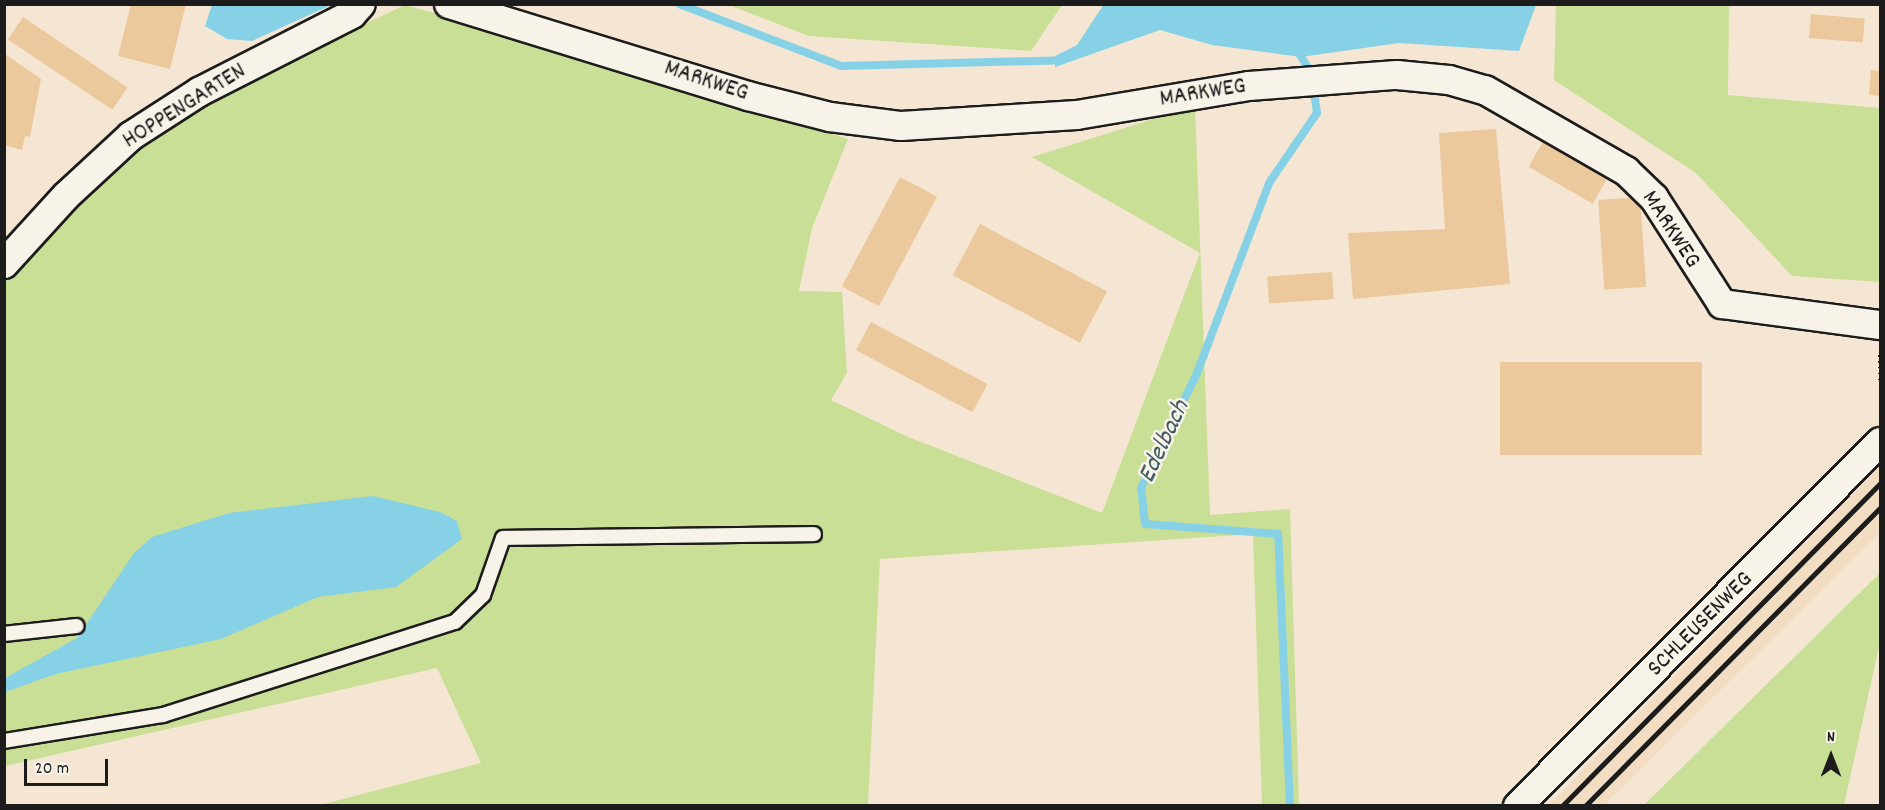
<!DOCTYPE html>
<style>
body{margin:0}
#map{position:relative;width:1885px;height:810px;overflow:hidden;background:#f4e6d2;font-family:Dekko,sans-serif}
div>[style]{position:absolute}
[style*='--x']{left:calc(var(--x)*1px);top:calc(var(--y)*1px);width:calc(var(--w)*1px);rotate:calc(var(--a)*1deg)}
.built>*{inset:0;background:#f2ddc2}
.green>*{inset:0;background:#c8df95}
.water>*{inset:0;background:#87d1e7}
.stream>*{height:8px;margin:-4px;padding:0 4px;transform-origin:4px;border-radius:4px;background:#87d1e7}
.building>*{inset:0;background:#ecc89d;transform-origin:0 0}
.path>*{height:4px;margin-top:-2px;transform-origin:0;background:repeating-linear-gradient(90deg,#1c1c1c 0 1.5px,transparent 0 6px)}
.roads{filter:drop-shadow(2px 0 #1c1c1c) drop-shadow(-2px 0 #1c1c1c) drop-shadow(0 2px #1c1c1c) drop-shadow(0 -2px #1c1c1c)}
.lane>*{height:14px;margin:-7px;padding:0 7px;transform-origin:7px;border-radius:7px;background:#f7f3e8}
.street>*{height:28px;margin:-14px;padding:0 14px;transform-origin:14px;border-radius:14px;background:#f7f3e8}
.rail>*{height:4.5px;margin:-2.25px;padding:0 2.25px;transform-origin:2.25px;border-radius:2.25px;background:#1c1c1c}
span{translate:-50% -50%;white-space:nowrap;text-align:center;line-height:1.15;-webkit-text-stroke:5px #f7f3e8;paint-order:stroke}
.street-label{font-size:24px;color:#1c1c1c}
.water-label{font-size:26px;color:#415b63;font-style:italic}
.frame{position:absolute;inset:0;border:6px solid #1c1c1c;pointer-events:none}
.north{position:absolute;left:1801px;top:726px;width:60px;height:60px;-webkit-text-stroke:4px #f7f3e8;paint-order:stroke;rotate:0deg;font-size:16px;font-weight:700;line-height:24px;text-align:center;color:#1c1c1c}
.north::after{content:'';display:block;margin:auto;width:21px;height:27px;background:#1c1c1c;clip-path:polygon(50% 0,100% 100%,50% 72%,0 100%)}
.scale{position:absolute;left:24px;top:759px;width:84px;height:27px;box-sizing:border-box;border:3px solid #1c1c1c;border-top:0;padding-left:8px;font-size:18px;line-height:21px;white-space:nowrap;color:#1c1c1c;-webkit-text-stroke:4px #f7f3e8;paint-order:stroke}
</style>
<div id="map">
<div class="built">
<div style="clip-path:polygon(1880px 465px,1880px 533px,1604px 805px,1549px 805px)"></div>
</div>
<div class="green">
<div style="clip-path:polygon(405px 5px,614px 63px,848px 139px,812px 228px,799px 291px,842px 292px,847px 373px,831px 400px,906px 436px,1102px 513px,1200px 253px,1032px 157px,1195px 106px,1210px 515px,1290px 509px,1299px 805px,1262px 805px,1253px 534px,880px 559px,868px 805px,320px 805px,481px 763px,437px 668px,5px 766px,5px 277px,134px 144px,203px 100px)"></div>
<div style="clip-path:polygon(729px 5px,1062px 5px,1031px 51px,809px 36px)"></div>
<div style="clip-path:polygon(1556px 5px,1729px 5px,1728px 95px,1880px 108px,1880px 282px,1792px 276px,1696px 173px,1554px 80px)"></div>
<div style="clip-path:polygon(1880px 573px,1880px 642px,1844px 805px,1644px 805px)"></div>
</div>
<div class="water">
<div style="clip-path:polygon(1104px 4px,1536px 4px,1536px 5px,1519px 51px,1399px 43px,1301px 57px,1212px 45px,1160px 30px,1055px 67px,1055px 56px,1077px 45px)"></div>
<div style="clip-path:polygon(212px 5px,212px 4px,331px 5px,252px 41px,227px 39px,205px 26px)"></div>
<div style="clip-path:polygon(373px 496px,440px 512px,457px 521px,462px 539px,396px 587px,318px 597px,221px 639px,56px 674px,5px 692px,5px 678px,77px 638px,134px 553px,152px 537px,229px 513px)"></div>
</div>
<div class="stream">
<div style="--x:679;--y:4;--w:173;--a:20.9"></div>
<div style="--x:841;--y:66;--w:222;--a:-1.5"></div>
<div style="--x:1296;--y:49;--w:24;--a:57"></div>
<div style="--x:1290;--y:806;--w:272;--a:-92.5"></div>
<div style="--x:1278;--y:534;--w:133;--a:-175.7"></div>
<div style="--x:1145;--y:524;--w:36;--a:-96"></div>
<div style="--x:1141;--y:488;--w:128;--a:-64"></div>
<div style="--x:1197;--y:373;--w:203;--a:-69.2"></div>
<div style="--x:1269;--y:183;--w:85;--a:-55.6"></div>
<div style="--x:1317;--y:113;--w:21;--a:-98"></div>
</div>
<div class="building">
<div style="clip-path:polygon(131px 4px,186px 4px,170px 69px,118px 56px)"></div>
<div style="left:1811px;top:14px;width:54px;height:24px;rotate:5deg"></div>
<div style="left:23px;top:17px;width:126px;height:27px;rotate:34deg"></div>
<div style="clip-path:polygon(5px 54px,41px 79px,30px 137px,25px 136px,22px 150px,4px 145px)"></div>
<div style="clip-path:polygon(1871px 70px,1880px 71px,1880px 96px,1869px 95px)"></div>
<div style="clip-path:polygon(1496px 129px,1510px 284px,1353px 299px,1348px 233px,1445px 229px,1439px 133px)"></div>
<div style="left:1544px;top:140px;width:74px;height:31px;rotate:30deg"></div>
<div style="left:900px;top:177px;width:42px;height:124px;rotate:28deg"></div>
<div style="left:1640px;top:197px;width:90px;height:42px;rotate:86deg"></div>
<div style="left:980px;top:224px;width:144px;height:58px;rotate:28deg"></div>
<div style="left:1332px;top:272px;width:27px;height:65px;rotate:86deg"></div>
<div style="left:871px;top:322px;width:132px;height:32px;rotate:28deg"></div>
<div style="left:1702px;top:362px;width:93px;height:202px;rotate:90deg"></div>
</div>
<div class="path">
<div style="--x:1880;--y:355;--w:28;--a:90"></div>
<div style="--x:720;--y:806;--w:1;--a:-90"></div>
</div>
<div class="roads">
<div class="lane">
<div style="--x:4;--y:634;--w:73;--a:-6.3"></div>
<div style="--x:4;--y:741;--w:161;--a:-9.3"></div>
<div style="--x:163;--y:715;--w:306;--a:-17.7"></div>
<div style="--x:455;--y:622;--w:39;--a:-44"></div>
<div style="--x:483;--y:595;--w:60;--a:-70.7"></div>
<div style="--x:503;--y:538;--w:311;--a:-0.7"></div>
</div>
<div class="street">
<div style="--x:449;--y:4;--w:313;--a:17.1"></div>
<div style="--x:748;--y:96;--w:85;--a:14.4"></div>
<div style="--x:830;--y:117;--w:72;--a:7.2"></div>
<div style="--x:901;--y:126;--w:176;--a:-3.6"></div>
<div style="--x:1077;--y:115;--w:174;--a:-9.6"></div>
<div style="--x:1249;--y:86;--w:148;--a:-4.3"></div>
<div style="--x:1397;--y:75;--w:52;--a:5.5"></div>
<div style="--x:1449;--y:80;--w:37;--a:16"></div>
<div style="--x:1485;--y:90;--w:163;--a:29.9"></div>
<div style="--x:1626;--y:171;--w:39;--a:44"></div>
<div style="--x:1654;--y:198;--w:126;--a:57.3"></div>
<div style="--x:1722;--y:304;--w:159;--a:7.6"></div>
<div style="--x:4;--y:264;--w:92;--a:-47.6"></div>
<div style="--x:66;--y:196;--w:88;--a:-42.7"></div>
<div style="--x:131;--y:136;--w:81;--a:-32.9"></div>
<div style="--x:199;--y:92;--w:172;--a:-27"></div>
<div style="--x:352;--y:14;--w:13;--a:-48"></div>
<div style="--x:1518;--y:806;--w:513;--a:-45.16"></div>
</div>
</div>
<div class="rail">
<div style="--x:1562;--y:806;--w:453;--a:-45.4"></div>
<div style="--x:1585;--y:806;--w:419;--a:-45.3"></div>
</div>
<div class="street-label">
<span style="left:706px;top:82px;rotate:18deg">MARKWEG</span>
<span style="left:1203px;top:94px;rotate:-9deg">MARKWEG</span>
<span style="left:185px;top:107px;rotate:-32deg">HOPPENGARTEN</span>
<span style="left:1670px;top:230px;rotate:57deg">MARKWEG</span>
<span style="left:1701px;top:625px;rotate:-45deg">SCHLEUSENWEG</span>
</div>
<div class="water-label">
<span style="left:1165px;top:442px;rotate:-65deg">Edelbach</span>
</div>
<div class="frame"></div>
<div class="north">N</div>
<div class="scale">20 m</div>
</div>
